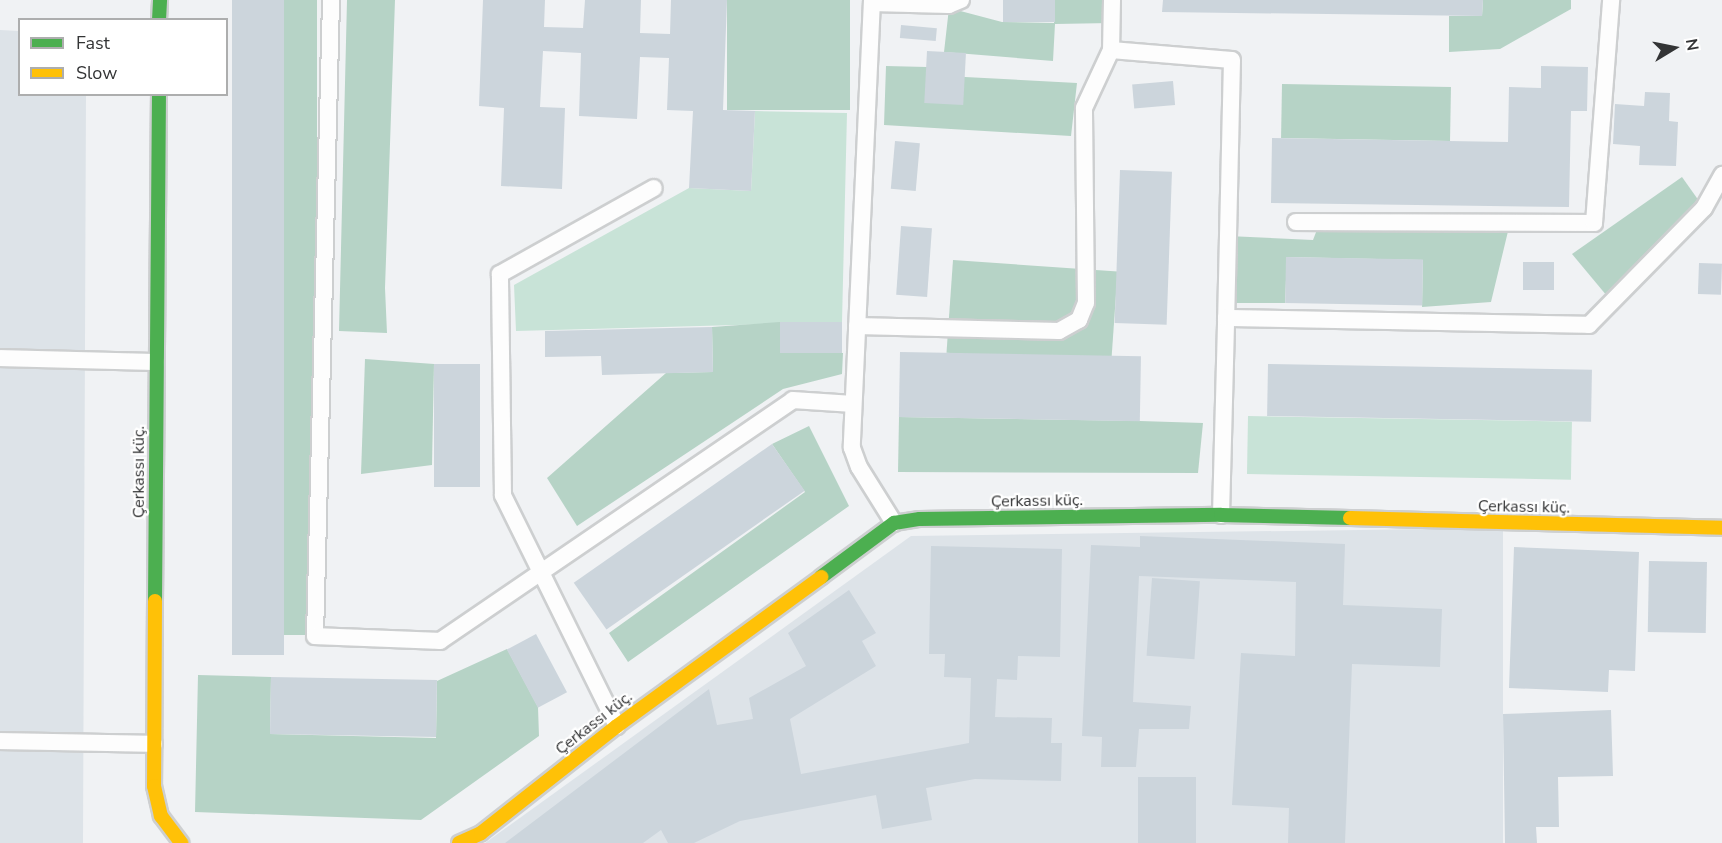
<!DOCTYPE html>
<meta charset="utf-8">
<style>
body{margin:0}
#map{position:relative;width:1722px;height:843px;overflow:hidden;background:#f0f2f4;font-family:"Nunito Sans",sans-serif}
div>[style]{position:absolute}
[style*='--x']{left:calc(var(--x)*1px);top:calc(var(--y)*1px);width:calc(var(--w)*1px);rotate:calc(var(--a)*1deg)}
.built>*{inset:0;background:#dde3e8}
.green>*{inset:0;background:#c8e3d7;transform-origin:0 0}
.forest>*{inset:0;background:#b6d3c6;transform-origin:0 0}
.building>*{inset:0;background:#ccd5dc;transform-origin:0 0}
.roads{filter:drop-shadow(2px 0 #cdcfd0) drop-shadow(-2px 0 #cdcfd0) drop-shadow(0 2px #cdcfd0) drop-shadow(0 -2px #cdcfd0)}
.lane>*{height:16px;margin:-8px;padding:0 8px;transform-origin:8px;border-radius:8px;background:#fdfdfd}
.fast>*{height:14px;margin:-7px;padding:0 7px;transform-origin:7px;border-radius:7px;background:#4caf50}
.slow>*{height:14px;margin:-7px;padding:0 7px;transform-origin:7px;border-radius:7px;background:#ffc107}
span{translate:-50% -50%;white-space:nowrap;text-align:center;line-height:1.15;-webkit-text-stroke:4.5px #fff;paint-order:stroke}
.street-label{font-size:16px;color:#333435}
.legend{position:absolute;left:18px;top:18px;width:210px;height:78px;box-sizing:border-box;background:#fff;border:2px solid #adaeae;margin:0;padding:8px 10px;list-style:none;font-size:18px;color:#333435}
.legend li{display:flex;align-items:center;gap:12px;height:30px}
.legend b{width:30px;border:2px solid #adaeae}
.north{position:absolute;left:1644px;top:18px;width:60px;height:60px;-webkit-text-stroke:4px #fff;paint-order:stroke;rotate:80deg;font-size:16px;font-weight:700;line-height:24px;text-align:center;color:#333435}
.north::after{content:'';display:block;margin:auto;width:21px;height:27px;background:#333435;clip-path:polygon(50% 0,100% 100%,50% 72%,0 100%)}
</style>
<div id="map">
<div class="built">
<div style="clip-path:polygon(0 30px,19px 31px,20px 94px,86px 95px,83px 843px,0 843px)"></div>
<div style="clip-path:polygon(1503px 528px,1503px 843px,485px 843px,911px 536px)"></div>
</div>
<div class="green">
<div style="clip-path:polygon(755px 111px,847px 113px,842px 322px,516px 331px,514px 285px,689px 188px,751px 191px)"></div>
<div style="left:1248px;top:416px;width:324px;height:58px;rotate:1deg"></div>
</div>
<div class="forest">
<div style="left:284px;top:0;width:33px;height:635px"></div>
<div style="clip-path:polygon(347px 0,395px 0,385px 288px,387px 333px,339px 331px)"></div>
<div style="left:727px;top:0;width:123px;height:110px"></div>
<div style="clip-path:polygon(1055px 0,1112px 0,1111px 23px,1055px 24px,1053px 61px,944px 52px,949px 8px,1002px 22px,1054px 23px)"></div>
<div style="clip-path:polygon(1483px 0,1571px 0,1571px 9px,1500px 49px,1449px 52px,1449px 16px,1482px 16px)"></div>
<div style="clip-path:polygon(886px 66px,927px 67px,965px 77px,1077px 83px,1071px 136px,884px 125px)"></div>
<div style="left:1282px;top:84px;width:169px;height:54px;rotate:1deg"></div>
<div style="clip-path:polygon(1682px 177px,1704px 208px,1612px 302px,1572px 254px)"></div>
<div style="clip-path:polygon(1320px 222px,1510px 223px,1491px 302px,1422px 307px,1423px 260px,1287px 257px,1285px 303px,1227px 303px,1228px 236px,1313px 240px)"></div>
<div style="left:953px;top:260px;width:165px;height:93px;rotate:4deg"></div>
<div style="clip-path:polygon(780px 322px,781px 353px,843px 353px,842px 374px,783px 389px,577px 526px,547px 478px,666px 373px,713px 372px,712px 327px)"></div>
<div style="clip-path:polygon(365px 359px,434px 364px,432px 465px,361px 474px)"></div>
<div style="clip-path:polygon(899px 417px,1140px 421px,1203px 423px,1198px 473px,898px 472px)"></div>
<div style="clip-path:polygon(809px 426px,849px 506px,628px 662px,609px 633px,805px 492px,772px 444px)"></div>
<div style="clip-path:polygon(507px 649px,538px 707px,539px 736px,421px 820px,195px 812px,198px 675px,271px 677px,270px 734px,436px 738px,437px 681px)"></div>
</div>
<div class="building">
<div style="left:232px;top:0;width:52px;height:655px"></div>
<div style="clip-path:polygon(483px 0,545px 0,544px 27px,583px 28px,585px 0,641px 0,640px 33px,670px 34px,671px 0,727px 0,723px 110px,755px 111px,751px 191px,689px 188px,693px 111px,667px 110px,669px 58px,640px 57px,637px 119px,579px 116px,581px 53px,543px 51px,540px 107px,565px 108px,562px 189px,501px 186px,504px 108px,479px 106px)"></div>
<div style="left:1003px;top:0;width:52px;height:22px"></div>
<div style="clip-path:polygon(1163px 0,1483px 0,1482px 16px,1162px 12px)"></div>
<div style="left:901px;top:25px;width:36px;height:13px;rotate:5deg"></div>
<div style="left:927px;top:51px;width:39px;height:52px;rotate:3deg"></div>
<div style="clip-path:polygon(1541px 66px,1588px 67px,1587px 111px,1571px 111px,1569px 207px,1271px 203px,1272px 138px,1508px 142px,1509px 87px,1541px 88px)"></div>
<div style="left:1173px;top:81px;width:24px;height:41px;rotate:85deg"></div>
<div style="clip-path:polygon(1645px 92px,1670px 93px,1669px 121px,1678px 122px,1676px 166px,1639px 165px,1640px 146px,1613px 144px,1615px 104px,1644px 106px)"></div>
<div style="left:895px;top:141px;width:25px;height:48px;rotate:5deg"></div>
<div style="left:1120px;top:170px;width:52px;height:153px;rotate:2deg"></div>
<div style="left:901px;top:226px;width:31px;height:69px;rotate:4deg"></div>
<div style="left:1286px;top:257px;width:137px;height:46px;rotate:1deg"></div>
<div style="left:1523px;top:262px;width:31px;height:28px"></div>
<div style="left:1699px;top:263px;width:23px;height:31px;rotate:2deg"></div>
<div style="left:780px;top:322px;width:62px;height:31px"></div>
<div style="clip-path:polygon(712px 327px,713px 372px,602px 375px,601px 356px,545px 357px,545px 331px)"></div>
<div style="left:900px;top:352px;width:241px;height:65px;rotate:1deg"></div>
<div style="left:434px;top:364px;width:46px;height:123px"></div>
<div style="left:1268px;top:364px;width:324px;height:52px;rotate:1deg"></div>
<div style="left:772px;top:444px;width:57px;height:242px;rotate:55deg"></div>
<div style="clip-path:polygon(1140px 536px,1345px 544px,1343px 605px,1442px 609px,1440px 667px,1352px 664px,1345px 843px,1288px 843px,1289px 808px,1232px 805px,1241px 653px,1295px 656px,1296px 582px,1139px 576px,1133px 702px,1191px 706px,1189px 729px,1139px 729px,1136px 767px,1101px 767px,1102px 737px,1082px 736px,1091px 545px,1140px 547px)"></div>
<div style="clip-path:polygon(931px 546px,1062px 549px,1060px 657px,1018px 656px,1017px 680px,997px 679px,995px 717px,1052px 718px,1051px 743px,1062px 743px,1061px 781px,975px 779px,926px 788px,932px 820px,882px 829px,876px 795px,740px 821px,694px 843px,668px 843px,661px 830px,643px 843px,505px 843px,709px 689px,717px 725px,753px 719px,749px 698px,806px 666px,788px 633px,849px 590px,876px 633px,862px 641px,876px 666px,790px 719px,801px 774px,969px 743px,971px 678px,944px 677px,945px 654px,929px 654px)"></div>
<div style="clip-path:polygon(1514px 547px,1639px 552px,1635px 671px,1609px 670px,1608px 692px,1509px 688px)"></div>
<div style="left:1649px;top:561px;width:58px;height:71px;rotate:1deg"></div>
<div style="left:1152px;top:578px;width:48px;height:78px;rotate:4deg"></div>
<div style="left:536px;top:634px;width:66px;height:33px;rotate:62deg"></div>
<div style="left:271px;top:677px;width:166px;height:57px;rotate:1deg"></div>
<div style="clip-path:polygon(1611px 710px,1613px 776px,1558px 777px,1559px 827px,1536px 827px,1537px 843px,1505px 843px,1503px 714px)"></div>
<div style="left:1138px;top:777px;width:58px;height:66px"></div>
</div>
<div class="roads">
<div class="lane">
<div style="--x:331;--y:0;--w:636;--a:91.44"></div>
<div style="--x:315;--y:636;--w:125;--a:2.3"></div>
<div style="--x:440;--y:641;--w:427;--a:-34.3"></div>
<div style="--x:793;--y:400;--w:60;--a:3.8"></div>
<div style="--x:872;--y:0;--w:448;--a:92.6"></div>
<div style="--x:852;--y:448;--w:20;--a:70"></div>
<div style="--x:859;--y:467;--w:66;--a:58"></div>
<div style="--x:1112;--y:0;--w:50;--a:91.1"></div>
<div style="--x:1111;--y:50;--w:121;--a:4.7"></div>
<div style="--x:1232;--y:60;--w:258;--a:91.3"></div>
<div style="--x:872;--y:3;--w:77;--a:1.5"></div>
<div style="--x:949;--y:5;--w:13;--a:-23"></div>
<div style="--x:1296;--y:222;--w:298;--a:0.2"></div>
<div style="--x:1594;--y:223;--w:224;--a:-85.6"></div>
<div style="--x:857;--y:326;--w:202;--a:1.4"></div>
<div style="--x:1059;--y:331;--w:23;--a:-29"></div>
<div style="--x:1079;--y:320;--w:18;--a:-68"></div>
<div style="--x:1086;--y:303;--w:195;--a:-90.6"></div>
<div style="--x:1084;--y:108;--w:64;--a:-65"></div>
<div style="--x:0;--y:358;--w:156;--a:1.5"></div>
<div style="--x:1221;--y:515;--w:197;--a:-88.5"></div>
<div style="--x:1226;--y:318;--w:363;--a:1.1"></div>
<div style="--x:1589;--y:325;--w:164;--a:-45.5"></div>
<div style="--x:1704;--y:208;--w:38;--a:-61"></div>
<div style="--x:617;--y:726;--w:258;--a:-116.3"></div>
<div style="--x:503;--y:495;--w:221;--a:-90.8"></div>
<div style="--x:500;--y:274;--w:176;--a:-29.2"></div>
<div style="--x:0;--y:741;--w:154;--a:1.1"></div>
</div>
<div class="fast">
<div style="--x:159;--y:20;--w:20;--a:-87"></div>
<div style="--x:821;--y:577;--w:91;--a:-36.5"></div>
<div style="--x:894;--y:523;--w:26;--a:-9"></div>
<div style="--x:920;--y:519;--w:301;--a:-0.8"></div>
<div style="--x:1221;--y:515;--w:129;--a:1.3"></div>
<div style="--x:155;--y:601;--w:507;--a:-89.55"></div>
</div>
<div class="slow">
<div style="--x:1350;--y:518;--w:372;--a:1.5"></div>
<div style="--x:155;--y:601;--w:185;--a:90.3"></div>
<div style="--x:154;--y:786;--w:31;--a:77"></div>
<div style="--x:161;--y:816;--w:34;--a:53"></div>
<div style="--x:459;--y:843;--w:24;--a:-24"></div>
<div style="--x:481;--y:833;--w:173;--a:-38.2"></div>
<div style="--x:617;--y:726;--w:253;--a:-36.1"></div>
</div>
</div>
<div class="street-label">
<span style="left:139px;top:472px;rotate:-90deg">Çerkassı küç.</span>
<span style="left:1037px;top:501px;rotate:-1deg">Çerkassı küç.</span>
<span style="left:1524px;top:507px;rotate:1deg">Çerkassı küç.</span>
<span style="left:594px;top:723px;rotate:-38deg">Çerkassı küç.</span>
</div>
<ul class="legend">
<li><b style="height:8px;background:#4caf50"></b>Fast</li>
<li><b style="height:8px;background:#ffc107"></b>Slow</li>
</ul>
<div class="north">N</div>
</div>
